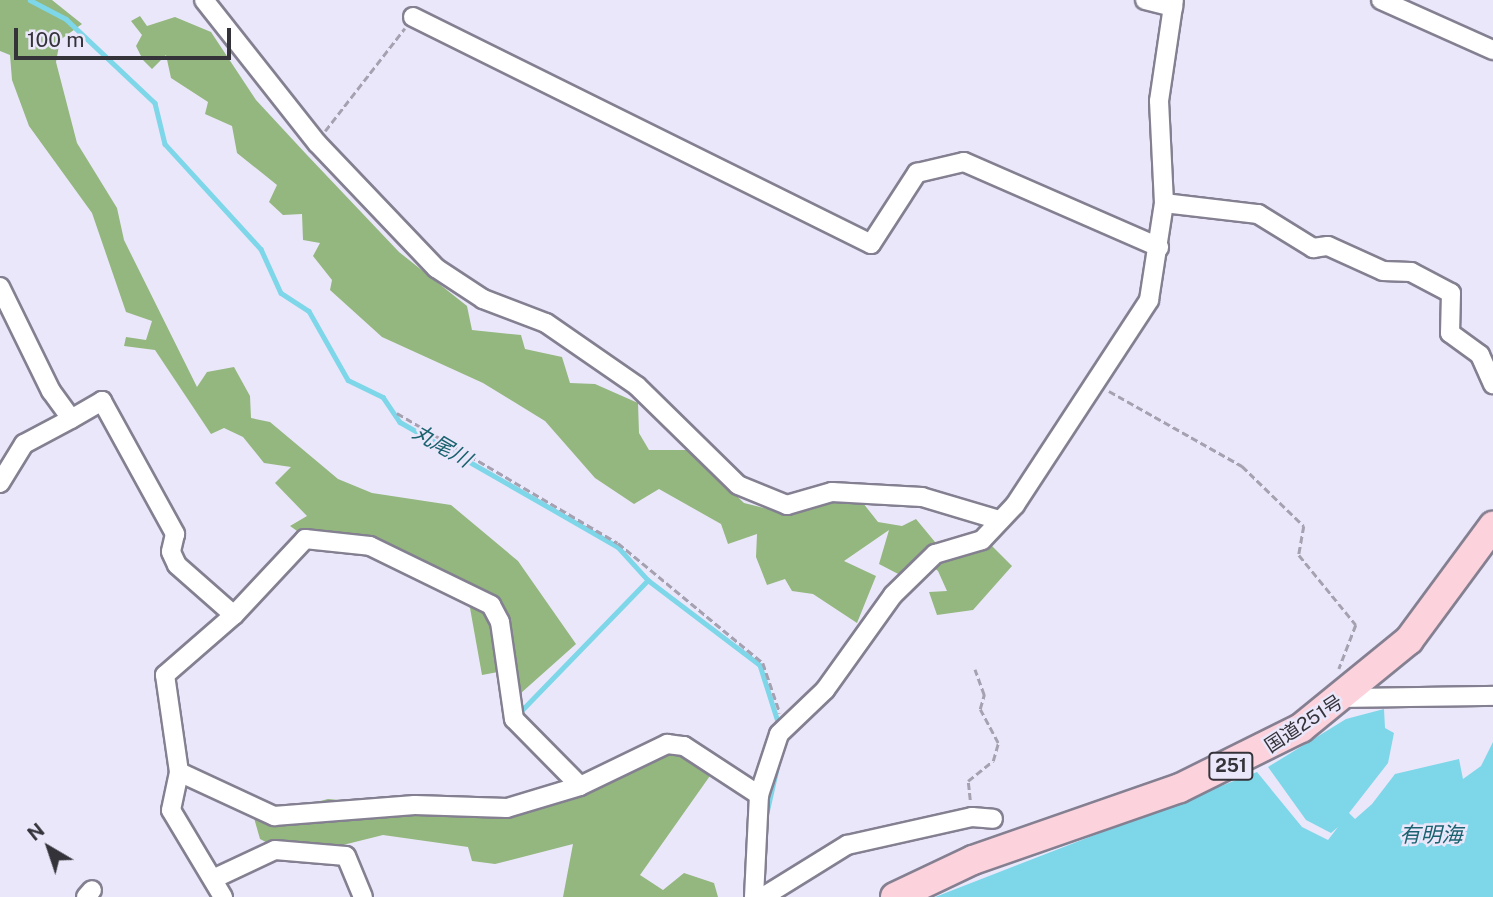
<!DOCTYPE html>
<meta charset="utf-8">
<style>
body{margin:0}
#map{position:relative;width:1493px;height:897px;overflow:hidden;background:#ebe7fa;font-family:"Public Sans","Noto Sans JP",sans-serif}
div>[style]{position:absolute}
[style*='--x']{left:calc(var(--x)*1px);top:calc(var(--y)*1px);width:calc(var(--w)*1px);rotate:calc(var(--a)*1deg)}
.forest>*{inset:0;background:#93b77e}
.water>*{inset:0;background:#7ed6e9}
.stream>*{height:4.5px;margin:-2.25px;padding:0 2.25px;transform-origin:2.25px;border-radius:2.25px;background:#7ed6e9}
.path>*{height:2.5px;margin-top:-1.25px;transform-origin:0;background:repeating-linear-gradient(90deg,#a5a1b0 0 7px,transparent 0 10.5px)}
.roads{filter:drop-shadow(2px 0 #848091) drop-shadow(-2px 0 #848091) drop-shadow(0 2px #848091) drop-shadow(0 -2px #848091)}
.minor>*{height:18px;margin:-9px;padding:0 9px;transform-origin:9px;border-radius:9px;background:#fff}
.trunk>*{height:28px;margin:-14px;padding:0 14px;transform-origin:14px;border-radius:14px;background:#fcd2dc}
span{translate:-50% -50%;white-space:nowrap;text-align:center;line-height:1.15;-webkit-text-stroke:5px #ebe7fa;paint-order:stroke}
.shield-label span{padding:2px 5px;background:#ebe7fa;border:2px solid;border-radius:5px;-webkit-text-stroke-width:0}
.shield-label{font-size:18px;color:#35333a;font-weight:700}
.street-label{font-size:19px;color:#35333a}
.water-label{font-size:21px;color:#1a626f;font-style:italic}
.north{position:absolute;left:14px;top:813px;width:70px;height:70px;-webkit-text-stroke:5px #ebe7fa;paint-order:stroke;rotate:321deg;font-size:19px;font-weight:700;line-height:28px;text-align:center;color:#35333a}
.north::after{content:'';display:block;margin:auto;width:24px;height:32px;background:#35333a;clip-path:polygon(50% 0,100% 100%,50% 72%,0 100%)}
.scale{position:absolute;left:14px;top:28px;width:217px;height:32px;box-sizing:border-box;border:4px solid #35333a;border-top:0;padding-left:9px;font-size:21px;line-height:24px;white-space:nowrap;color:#35333a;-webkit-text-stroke:5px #ebe7fa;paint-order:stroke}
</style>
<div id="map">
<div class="forest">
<div style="clip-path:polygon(0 0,52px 0,82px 24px,60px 40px,56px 62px,77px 143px,117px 208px,124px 240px,197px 387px,207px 372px,234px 367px,250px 396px,251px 418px,270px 422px,338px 479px,372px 493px,451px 505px,518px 561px,576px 644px,521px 693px,514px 669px,482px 675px,470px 608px,440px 572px,373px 538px,300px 533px,290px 526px,307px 516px,275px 483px,291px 467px,264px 463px,243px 437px,224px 428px,211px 434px,155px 350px,124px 346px,126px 337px,146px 340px,152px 321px,126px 312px,92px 213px,29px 126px,12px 80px,10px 55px,0 51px)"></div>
<div style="clip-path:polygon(140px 16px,147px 26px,175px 17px,211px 32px,256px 100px,307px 155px,399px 252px,467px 306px,472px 330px,521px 335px,525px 349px,562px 357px,570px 383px,595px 384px,638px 403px,639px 433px,649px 450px,689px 450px,744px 503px,785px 513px,835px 497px,863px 503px,878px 522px,902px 526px,916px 519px,935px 542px,959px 553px,989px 543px,1012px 566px,973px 610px,937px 615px,929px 592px,947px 591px,938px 571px,920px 557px,904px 577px,879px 564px,889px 530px,844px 561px,876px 576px,857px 623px,813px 594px,792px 591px,785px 579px,767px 585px,756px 557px,757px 534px,728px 544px,721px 524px,659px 489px,634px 504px,595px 478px,545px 421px,483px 383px,382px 337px,330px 290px,332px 280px,313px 256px,320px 243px,303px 240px,302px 214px,283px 215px,269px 202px,277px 185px,237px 153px,232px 126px,205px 114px,208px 102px,171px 78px,166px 55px,152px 69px,143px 60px,136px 46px,142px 35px,131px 21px)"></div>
<div style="clip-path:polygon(680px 754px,712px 773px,640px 875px,663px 890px,684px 873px,714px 883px,718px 897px,563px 897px,573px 844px,495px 864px,472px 861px,468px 847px,383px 835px,295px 857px,260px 839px,254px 818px,328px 799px,508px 815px,662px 755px)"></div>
</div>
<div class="water">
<div style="clip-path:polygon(1384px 709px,1385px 728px,1394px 733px,1388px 763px,1349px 813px,1355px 819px,1372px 804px,1395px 774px,1459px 759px,1463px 779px,1481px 766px,1493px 742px,1493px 897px,935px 897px,1257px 772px,1302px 827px,1328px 840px,1338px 827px,1331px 833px,1306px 820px,1268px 767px,1346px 719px)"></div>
</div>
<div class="stream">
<div style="--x:30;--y:0;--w:41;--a:27.8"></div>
<div style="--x:66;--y:19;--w:122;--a:43.3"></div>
<div style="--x:155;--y:103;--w:42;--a:76.3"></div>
<div style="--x:165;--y:144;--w:142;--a:47.6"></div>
<div style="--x:261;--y:249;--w:48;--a:65.6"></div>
<div style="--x:281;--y:293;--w:33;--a:33"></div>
<div style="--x:309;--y:311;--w:79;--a:60.5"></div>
<div style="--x:348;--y:380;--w:39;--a:26"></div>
<div style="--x:383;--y:397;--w:30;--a:56"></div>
<div style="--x:400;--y:422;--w:251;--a:29.8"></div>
<div style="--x:618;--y:547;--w:45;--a:47.7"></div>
<div style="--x:648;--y:580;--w:141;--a:37.2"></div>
<div style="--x:760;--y:665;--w:63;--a:72.4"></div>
<div style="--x:519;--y:713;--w:185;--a:-45.9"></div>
<div style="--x:766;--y:815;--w:81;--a:-77.2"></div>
</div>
<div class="path">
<div style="--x:325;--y:131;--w:130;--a:-52.2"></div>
<div style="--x:1109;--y:391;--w:153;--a:29.4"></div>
<div style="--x:1242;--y:466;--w:86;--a:44.1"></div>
<div style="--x:1304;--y:526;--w:29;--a:100"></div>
<div style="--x:1299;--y:555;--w:90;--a:50.8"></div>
<div style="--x:1356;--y:625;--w:47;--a:111.1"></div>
<div style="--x:397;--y:413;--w:256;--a:30.5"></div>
<div style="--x:618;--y:543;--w:188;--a:39.6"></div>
<div style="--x:763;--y:663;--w:53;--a:71.2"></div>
<div style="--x:970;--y:800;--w:19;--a:-96"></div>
<div style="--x:968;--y:781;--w:32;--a:-39"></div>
<div style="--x:993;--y:761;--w:19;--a:-74"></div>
<div style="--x:998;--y:743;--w:38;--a:-118"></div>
<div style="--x:980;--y:709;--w:15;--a:-74"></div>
<div style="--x:984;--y:695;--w:27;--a:-110"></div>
</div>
<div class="roads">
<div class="minor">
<div style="--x:204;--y:0;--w:182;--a:51.7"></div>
<div style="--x:317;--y:143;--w:173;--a:46.4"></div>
<div style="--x:436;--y:268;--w:56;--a:33.4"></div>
<div style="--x:483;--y:299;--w:67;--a:20.9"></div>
<div style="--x:546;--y:323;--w:111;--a:34.7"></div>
<div style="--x:637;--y:386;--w:141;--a:44.4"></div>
<div style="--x:738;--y:485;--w:53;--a:22.2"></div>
<div style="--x:787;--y:505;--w:47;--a:-16.1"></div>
<div style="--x:832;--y:492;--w:90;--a:3.2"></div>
<div style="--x:922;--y:497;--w:80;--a:16.6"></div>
<div style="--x:1145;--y:0;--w:29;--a:14"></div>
<div style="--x:1381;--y:0;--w:123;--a:24.1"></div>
<div style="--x:413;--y:17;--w:511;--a:26.36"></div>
<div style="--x:871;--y:244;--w:85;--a:-57.1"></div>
<div style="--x:917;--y:173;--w:48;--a:-13.2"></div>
<div style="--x:964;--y:162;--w:213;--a:23.6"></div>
<div style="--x:1164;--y:203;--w:95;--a:6.7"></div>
<div style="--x:1258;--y:214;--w:65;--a:31.7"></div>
<div style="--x:1313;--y:248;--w:15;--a:-8"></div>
<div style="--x:1328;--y:246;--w:60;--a:24.4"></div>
<div style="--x:1383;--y:271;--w:28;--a:2"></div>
<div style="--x:1411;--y:272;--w:45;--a:27.7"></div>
<div style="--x:1451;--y:293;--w:40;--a:91.4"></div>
<div style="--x:1450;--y:333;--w:37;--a:36"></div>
<div style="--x:1480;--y:355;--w:32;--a:66"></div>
<div style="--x:0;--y:287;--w:116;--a:63.9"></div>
<div style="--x:51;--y:391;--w:34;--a:54"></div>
<div style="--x:71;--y:419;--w:36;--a:-30"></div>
<div style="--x:102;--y:401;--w:152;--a:61.2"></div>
<div style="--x:175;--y:534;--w:18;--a:103"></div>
<div style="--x:171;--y:552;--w:14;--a:65"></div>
<div style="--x:177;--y:565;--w:76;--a:41.3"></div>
<div style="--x:234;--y:615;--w:104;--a:-46.9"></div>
<div style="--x:305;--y:539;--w:65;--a:6.1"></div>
<div style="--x:370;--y:546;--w:135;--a:26"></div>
<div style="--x:491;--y:605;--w:19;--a:62"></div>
<div style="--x:500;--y:622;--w:98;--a:81.8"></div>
<div style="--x:514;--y:719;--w:94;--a:45.4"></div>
<div style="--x:580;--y:786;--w:97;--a:-25.8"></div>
<div style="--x:667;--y:744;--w:17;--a:7"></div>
<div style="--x:684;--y:746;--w:90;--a:33.2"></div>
<div style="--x:0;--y:483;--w:46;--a:-58.4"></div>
<div style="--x:24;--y:444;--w:53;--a:-28"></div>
<div style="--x:1345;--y:698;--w:148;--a:-0.8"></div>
<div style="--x:179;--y:772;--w:105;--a:24.9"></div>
<div style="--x:274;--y:816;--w:141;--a:-4.5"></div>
<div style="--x:415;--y:805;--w:92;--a:1.9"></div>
<div style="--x:507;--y:808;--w:76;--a:-16.8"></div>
<div style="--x:213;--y:879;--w:68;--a:-25.1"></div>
<div style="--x:275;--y:850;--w:71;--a:4.8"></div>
<div style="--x:346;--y:856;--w:44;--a:67.5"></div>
<div style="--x:86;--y:897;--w:9;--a:-49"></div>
<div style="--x:223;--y:897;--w:101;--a:-120.9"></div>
<div style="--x:171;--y:810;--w:39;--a:-78"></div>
<div style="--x:179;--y:772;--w:98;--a:-98.2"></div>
<div style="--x:165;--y:675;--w:91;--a:-41"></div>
<div style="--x:754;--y:897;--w:102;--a:-87.2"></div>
<div style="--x:759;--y:795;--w:64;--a:-71.8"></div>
<div style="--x:779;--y:734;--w:64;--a:-43.7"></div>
<div style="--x:825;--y:690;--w:117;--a:-54.4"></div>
<div style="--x:893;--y:595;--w:59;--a:-44.3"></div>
<div style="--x:935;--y:554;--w:49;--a:-16.6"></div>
<div style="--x:982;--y:540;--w:48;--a:-46.7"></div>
<div style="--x:1015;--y:505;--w:245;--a:-56.8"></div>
<div style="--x:1149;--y:300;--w:98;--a:-81.2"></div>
<div style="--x:1164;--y:203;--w:102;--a:-92.8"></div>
<div style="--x:1159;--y:101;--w:102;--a:-81.6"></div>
<div style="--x:763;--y:897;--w:99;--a:-31.8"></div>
<div style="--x:847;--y:845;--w:128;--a:-12.6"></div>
<div style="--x:972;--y:817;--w:21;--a:5"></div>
</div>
<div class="trunk">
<div style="--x:895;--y:897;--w:86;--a:-25.4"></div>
<div style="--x:973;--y:860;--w:219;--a:-19.2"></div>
<div style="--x:1180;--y:788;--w:135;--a:-26.4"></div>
<div style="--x:1301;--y:728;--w:139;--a:-39.2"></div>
<div style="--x:1409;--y:640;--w:142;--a:-53.6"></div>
</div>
</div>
<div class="shield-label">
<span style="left:1231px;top:766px">251</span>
</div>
<div class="street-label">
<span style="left:1304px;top:724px;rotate:-33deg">国道251号</span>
</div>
<div class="water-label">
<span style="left:442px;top:446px;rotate:30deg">丸尾川</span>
<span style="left:1431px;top:835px">有明海</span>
</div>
<div class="north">N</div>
<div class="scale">100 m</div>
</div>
